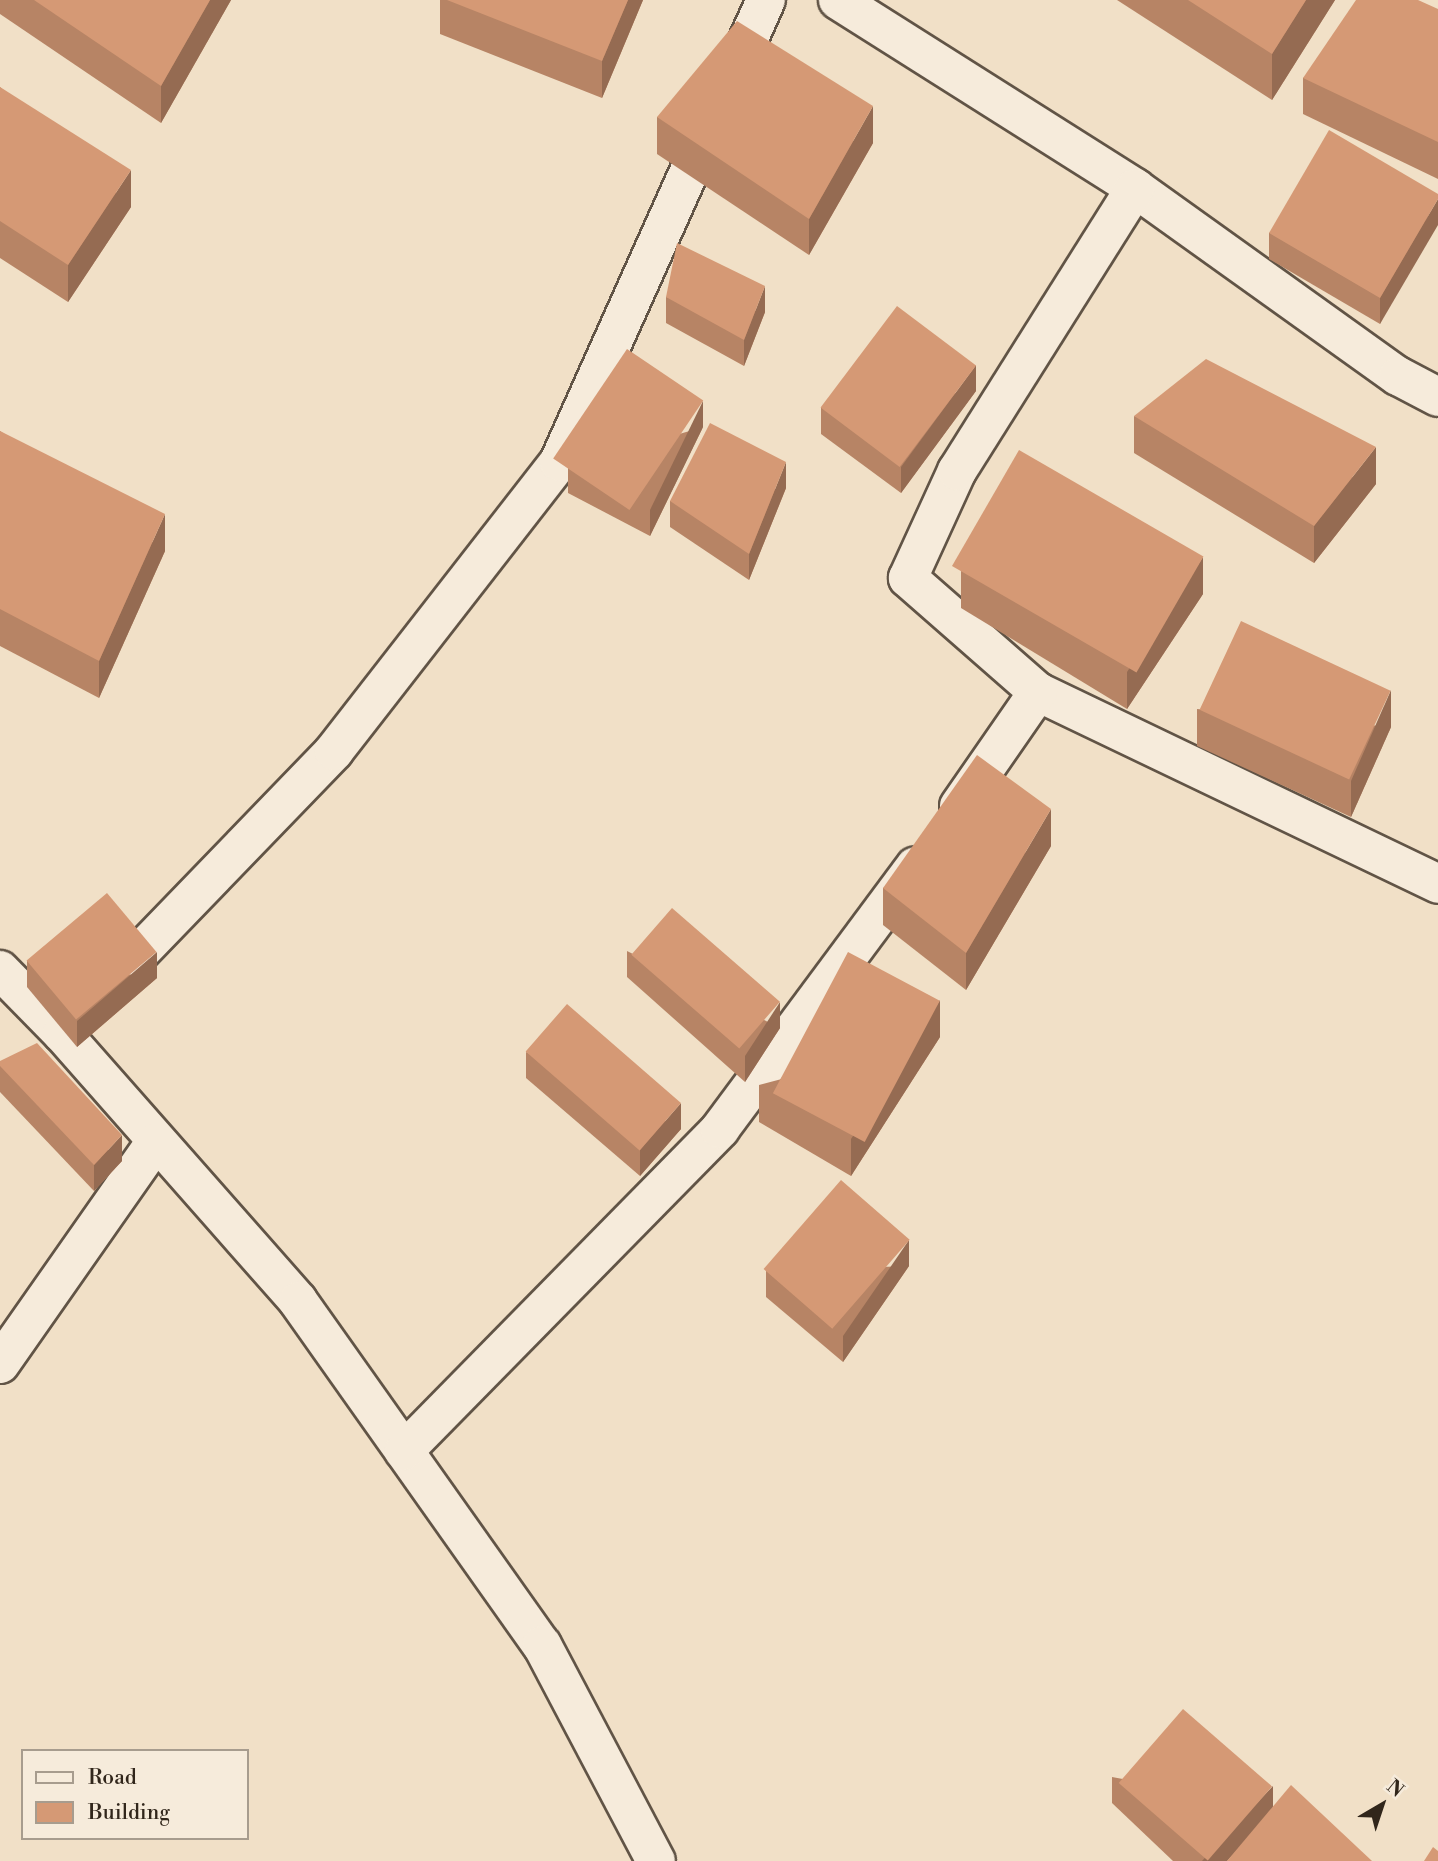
<!DOCTYPE html>
<style>
body{margin:0}
#map{position:relative;width:1438px;height:1861px;overflow:hidden;background:#f1e0c7;font-family:"Libre Bodoni",serif}
div>[style]{position:absolute}
[style*='--x']{left:calc(var(--x)*1px);top:calc(var(--y)*1px);width:calc(var(--w)*1px);rotate:calc(var(--a)*1deg)}
.roads{filter:drop-shadow(2px 0 #615446) drop-shadow(-2px 0 #615446) drop-shadow(0 2px #615446) drop-shadow(0 -2px #615446)}
.minor>*{height:38px;margin:-19px;padding:0 19px;transform-origin:19px;border-radius:19px;background:#f6ebdb}
.wall>*{inset:0;background:#b78465}
.shaded-wall>*{inset:0;background:#956b52}
.building>*{inset:0;background:#d59975;transform-origin:0 0}
span{translate:-50% -50%;white-space:nowrap;text-align:center;line-height:1.15;-webkit-text-stroke:6px #f6ebdb;paint-order:stroke}
.legend{position:absolute;left:21px;top:1749px;width:228px;height:91px;box-sizing:border-box;background:#f6ebdb;border:2px solid #a79c8e;margin:0;padding:9px 12px;list-style:none;font-size:21px;color:#31261b}
.legend li{display:flex;align-items:center;gap:14px;height:35px}
.legend b{width:35px;border:2px solid #a79c8e}
.north{position:absolute;left:1347px;top:1770px;width:70px;height:70px;-webkit-text-stroke:5px #f6ebdb;paint-order:stroke;rotate:39deg;font-size:19px;font-weight:700;line-height:28px;text-align:center;color:#31261b}
.north::after{content:'';display:block;margin:auto;width:24px;height:32px;background:#31261b;clip-path:polygon(50% 0,100% 100%,50% 72%,0 100%)}
</style>
<div id="map">
<div class="roads">
<div class="minor">
<div style="--x:838;--y:0;--w:352;--a:32.3"></div>
<div style="--x:1135;--y:188;--w:323;--a:35.6"></div>
<div style="--x:1398;--y:376;--w:45;--a:27.7"></div>
<div style="--x:1038;--y:692;--w:444;--a:25.6"></div>
<div style="--x:959;--y:806;--w:139;--a:-55.3"></div>
<div style="--x:1038;--y:692;--w:173;--a:-138.8"></div>
<div style="--x:908;--y:578;--w:118;--a:-65.4"></div>
<div style="--x:957;--y:471;--w:334;--a:-57.8"></div>
<div style="--x:0;--y:970;--w:88;--a:45.5"></div>
<div style="--x:62;--y:1033;--w:357;--a:48.6"></div>
<div style="--x:298;--y:1301;--w:422;--a:54.7"></div>
<div style="--x:542;--y:1645;--w:244;--a:62.2"></div>
<div style="--x:62;--y:1033;--w:392;--a:-46"></div>
<div style="--x:334;--y:751;--w:366;--a:-52.1"></div>
<div style="--x:559;--y:462;--w:506;--a:-65.87"></div>
<div style="--x:0;--y:1364;--w:270;--a:-55"></div>
<div style="--x:404;--y:1451;--w:451;--a:-45.5"></div>
<div style="--x:720;--y:1129;--w:327;--a:-53.4"></div>
</div>
</div>
<div class="wall">
<div style="clip-path:polygon(0 0,231px 0,161px 123px,0 14px)"></div>
<div style="clip-path:polygon(440px 0,643px 0,602px 98px,440px 34px)"></div>
<div style="clip-path:polygon(1117px 0,1335px 0,1272px 100px)"></div>
<div style="clip-path:polygon(1438px 9px,1438px 179px,1303px 114px,1303px 78px)"></div>
<div style="clip-path:polygon(0 87px,131px 207px,68px 302px,0 258px)"></div>
<div style="clip-path:polygon(657px 117px,873px 143px,809px 255px,657px 154px)"></div>
<div style="clip-path:polygon(1438px 194px,1380px 324px,1269px 259px,1269px 233px)"></div>
<div style="clip-path:polygon(666px 297px,765px 312px,744px 366px,666px 323px)"></div>
<div style="clip-path:polygon(976px 391px,901px 493px,821px 434px,821px 408px)"></div>
<div style="clip-path:polygon(1134px 416px,1376px 484px,1314px 563px,1134px 453px)"></div>
<div style="clip-path:polygon(703px 427px,650px 536px,568px 493px,568px 467px)"></div>
<div style="clip-path:polygon(0 431px,165px 551px,99px 698px,0 646px)"></div>
<div style="clip-path:polygon(786px 488px,749px 580px,670px 527px,670px 501px)"></div>
<div style="clip-path:polygon(961px 571px,1203px 594px,1127px 709px,961px 608px)"></div>
<div style="clip-path:polygon(1197px 709px,1391px 727px,1351px 817px,1197px 746px)"></div>
<div style="clip-path:polygon(1051px 846px,966px 990px,883px 925px,883px 888px)"></div>
<div style="clip-path:polygon(627px 951px,780px 1028px,745px 1082px,627px 977px)"></div>
<div style="clip-path:polygon(27px 961px,157px 978px,77px 1047px,27px 987px)"></div>
<div style="clip-path:polygon(940px 1037px,851px 1176px,759px 1122px,759px 1085px)"></div>
<div style="clip-path:polygon(526px 1052px,681px 1129px,640px 1176px,526px 1078px)"></div>
<div style="clip-path:polygon(0 1061px,122px 1161px,94px 1191px,0 1092px)"></div>
<div style="clip-path:polygon(909px 1266px,843px 1362px,766px 1297px,766px 1271px)"></div>
<div style="clip-path:polygon(1112px 1777px,1273px 1807px,1227px 1861px,1173px 1861px,1112px 1803px)"></div>
</div>
<div class="shaded-wall">
<div style="clip-path:polygon(210px 0,231px 0,161px 123px,161px 86px)"></div>
<div style="clip-path:polygon(628px 0,643px 0,602px 98px,602px 61px)"></div>
<div style="clip-path:polygon(1306px 0,1335px 0,1272px 100px,1272px 54px)"></div>
<div style="clip-path:polygon(873px 106px,873px 143px,809px 255px,809px 219px)"></div>
<div style="clip-path:polygon(131px 170px,131px 207px,68px 302px,68px 265px)"></div>
<div style="clip-path:polygon(1438px 199px,1438px 225px,1380px 324px,1380px 298px)"></div>
<div style="clip-path:polygon(765px 286px,765px 312px,744px 366px,744px 340px)"></div>
<div style="clip-path:polygon(976px 365px,976px 391px,901px 493px,901px 467px)"></div>
<div style="clip-path:polygon(703px 401px,703px 427px,650px 536px,650px 510px)"></div>
<div style="clip-path:polygon(1376px 447px,1376px 484px,1314px 563px,1314px 526px)"></div>
<div style="clip-path:polygon(786px 462px,786px 488px,749px 580px,749px 554px)"></div>
<div style="clip-path:polygon(165px 514px,165px 551px,99px 698px,99px 661px)"></div>
<div style="clip-path:polygon(1203px 557px,1203px 594px,1127px 709px,1127px 672px)"></div>
<div style="clip-path:polygon(1391px 690px,1391px 727px,1351px 817px,1351px 781px)"></div>
<div style="clip-path:polygon(1051px 809px,1051px 846px,966px 990px,966px 953px)"></div>
<div style="clip-path:polygon(157px 952px,157px 978px,77px 1047px,77px 1021px)"></div>
<div style="clip-path:polygon(940px 1000px,940px 1037px,851px 1176px,851px 1139px)"></div>
<div style="clip-path:polygon(780px 1002px,780px 1028px,745px 1082px,745px 1056px)"></div>
<div style="clip-path:polygon(681px 1103px,681px 1129px,640px 1176px,640px 1150px)"></div>
<div style="clip-path:polygon(122px 1135px,122px 1161px,94px 1191px,94px 1165px)"></div>
<div style="clip-path:polygon(909px 1240px,909px 1266px,843px 1362px,843px 1336px)"></div>
<div style="clip-path:polygon(1273px 1786px,1273px 1812px,1227px 1861px,1202px 1861px)"></div>
</div>
<div class="building">
<div style="clip-path:polygon(34px 0,210px 0,161px 86px)"></div>
<div style="clip-path:polygon(447px 0,628px 0,602px 61px)"></div>
<div style="clip-path:polygon(1188px 0,1306px 0,1272px 54px)"></div>
<div style="clip-path:polygon(1356px 0,1418px 0,1438px 9px,1438px 142px,1303px 78px)"></div>
<div style="clip-path:polygon(737px 21px,873px 106px,809px 219px,657px 117px)"></div>
<div style="clip-path:polygon(0 87px,131px 170px,68px 265px,0 221px)"></div>
<div style="clip-path:polygon(1329px 130px,1438px 194px,1438px 199px,1380px 298px,1269px 233px)"></div>
<div style="clip-path:polygon(677px 243px,765px 286px,744px 340px,666px 297px)"></div>
<div style="left:897px;top:306px;width:99px;height:127px;rotate:37deg"></div>
<div style="left:627px;top:349px;width:92px;height:132px;rotate:34deg"></div>
<div style="clip-path:polygon(1206px 359px,1376px 447px,1314px 526px,1134px 416px)"></div>
<div style="clip-path:polygon(710px 423px,786px 462px,749px 554px,670px 501px)"></div>
<div style="clip-path:polygon(0 431px,165px 514px,99px 661px,0 609px)"></div>
<div style="left:1019px;top:450px;width:213px;height:134px;rotate:30deg"></div>
<div style="left:1241px;top:621px;width:165px;height:98px;rotate:25deg"></div>
<div style="clip-path:polygon(977px 755px,1051px 809px,966px 953px,883px 888px)"></div>
<div style="left:107px;top:893px;width:77px;height:105px;rotate:50deg"></div>
<div style="left:672px;top:908px;width:143px;height:62px;rotate:41deg"></div>
<div style="left:848px;top:952px;width:104px;height:160px;rotate:28deg"></div>
<div style="left:567px;top:1004px;width:151px;height:63px;rotate:41deg"></div>
<div style="clip-path:polygon(37px 1043px,122px 1135px,94px 1165px,0 1066px,0 1061px)"></div>
<div style="left:841px;top:1180px;width:91px;height:118px;rotate:41deg"></div>
<div style="left:1183px;top:1709px;width:118px;height:98px;rotate:41deg"></div>
<div style="clip-path:polygon(1291px 1785px,1372px 1861px,1227px 1861px)"></div>
<div style="clip-path:polygon(1433px 1847px,1438px 1851px,1438px 1861px,1424px 1861px)"></div>
</div>
<ul class="legend">
<li><b style="height:9px;background:#f6ebdb"></b>Road</li>
<li><b style="height:19px;background:#d59975"></b>Building</li>
</ul>
<div class="north">N</div>
</div>
